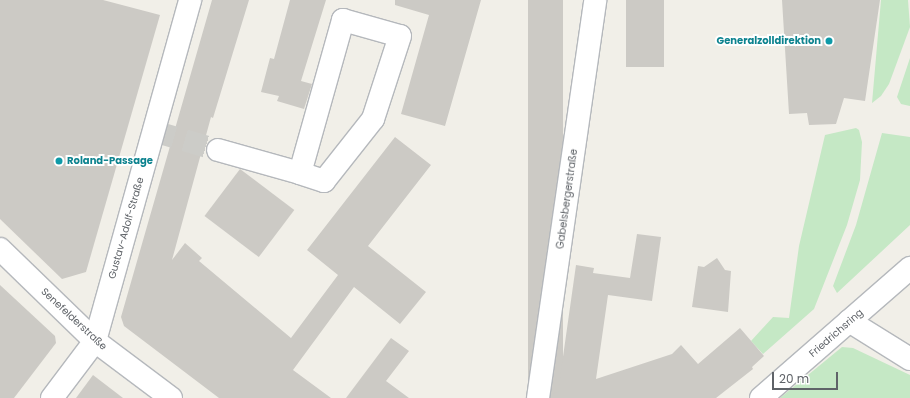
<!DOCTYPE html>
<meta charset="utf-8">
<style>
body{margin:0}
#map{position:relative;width:910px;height:398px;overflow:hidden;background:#f1efe8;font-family:Poppins,sans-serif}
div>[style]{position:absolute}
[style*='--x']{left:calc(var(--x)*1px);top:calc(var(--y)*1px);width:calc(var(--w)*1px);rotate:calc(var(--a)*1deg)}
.green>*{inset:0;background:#c5e8c5}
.building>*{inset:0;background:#cccac5;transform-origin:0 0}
.minor-tunnel>*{height:22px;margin-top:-11px;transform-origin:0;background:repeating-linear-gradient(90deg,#ccccc8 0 22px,transparent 0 33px)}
.roads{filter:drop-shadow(1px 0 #b5b8bc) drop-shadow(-1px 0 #b5b8bc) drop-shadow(0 1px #b5b8bc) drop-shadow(0 -1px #b5b8bc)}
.minor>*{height:22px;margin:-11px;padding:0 11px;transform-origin:11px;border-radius:11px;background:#fff}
.dots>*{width:11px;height:11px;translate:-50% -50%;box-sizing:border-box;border:2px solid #fff;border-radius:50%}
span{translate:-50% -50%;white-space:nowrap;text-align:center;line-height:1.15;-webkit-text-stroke:4px #fff;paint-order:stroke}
.culture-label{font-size:10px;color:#0d838f;font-weight:700}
.right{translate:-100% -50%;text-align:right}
.left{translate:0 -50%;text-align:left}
.street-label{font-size:10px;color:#5f6368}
.scale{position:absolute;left:772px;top:372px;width:66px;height:18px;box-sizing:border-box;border:2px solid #5f6368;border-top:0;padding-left:5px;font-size:12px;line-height:14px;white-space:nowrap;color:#5f6368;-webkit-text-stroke:3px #fff;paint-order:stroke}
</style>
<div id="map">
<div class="green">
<div style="clip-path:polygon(881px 0,908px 0,910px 27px,889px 84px,881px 96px,872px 103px)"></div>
<div style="clip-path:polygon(910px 58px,910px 106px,901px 104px,897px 97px)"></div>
<div style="clip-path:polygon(856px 128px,859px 130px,862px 142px,860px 180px,847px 225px,814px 309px,763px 354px,751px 341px,773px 317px,789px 318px,799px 246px,825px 135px)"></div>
<div style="clip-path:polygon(882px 133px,910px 137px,910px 225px,837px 293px,833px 286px,856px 225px)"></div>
<div style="clip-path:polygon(842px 347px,853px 348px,910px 375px,910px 398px,780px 398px)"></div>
</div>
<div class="building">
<div style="clip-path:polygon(0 0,103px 0,160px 15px,86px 272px,62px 279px,0 219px)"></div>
<div style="clip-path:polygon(212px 0,249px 0,213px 118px,211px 117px,172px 260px,185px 243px,202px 258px,199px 261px,291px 338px,338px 275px,307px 250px,395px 137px,431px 165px,368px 246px,426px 292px,400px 324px,354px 287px,293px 370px,331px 398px,219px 398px,124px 326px,121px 317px)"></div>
<div style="clip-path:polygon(290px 0,326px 0,301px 81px,312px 84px,304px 109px,277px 101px,279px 96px,261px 92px,270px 58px,274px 59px)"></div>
<div style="clip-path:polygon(395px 0,481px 0,445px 126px,401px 114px,429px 15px,395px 5px)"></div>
<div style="left:528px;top:0;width:35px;height:402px"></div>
<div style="left:626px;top:0;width:38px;height:67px"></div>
<div style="clip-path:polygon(782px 0,880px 0,865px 101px,844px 98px,836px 124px,809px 125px,807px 113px,789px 114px)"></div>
<div style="left:240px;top:169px;width:68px;height:59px;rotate:37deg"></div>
<div style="clip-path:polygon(637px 234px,661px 237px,652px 301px,608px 295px,596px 379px,672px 354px,681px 345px,698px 364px,740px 328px,764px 356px,752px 367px,753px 369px,716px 398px,551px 398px,551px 394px,558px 392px,576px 265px,594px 268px,593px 273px,630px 278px)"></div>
<div style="clip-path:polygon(717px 258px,725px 270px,731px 271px,728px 312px,692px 307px,698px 266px,704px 267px)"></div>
<div style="clip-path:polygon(0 285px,55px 336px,56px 343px,14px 398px,0 398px)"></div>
<div style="clip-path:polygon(391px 338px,409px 351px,386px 381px,409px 398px,346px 398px)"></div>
<div style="clip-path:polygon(93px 375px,123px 398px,76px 398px)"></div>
</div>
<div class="minor-tunnel">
<div style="--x:153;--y:131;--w:68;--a:16.3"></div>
</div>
<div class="roads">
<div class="minor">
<div style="--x:218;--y:150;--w:85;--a:15.7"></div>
<div style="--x:300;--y:173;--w:159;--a:-74.3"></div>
<div style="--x:343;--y:20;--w:59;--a:15.7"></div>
<div style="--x:400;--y:36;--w:87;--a:108"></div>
<div style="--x:373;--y:119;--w:79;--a:128.3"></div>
<div style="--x:324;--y:181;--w:25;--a:-162"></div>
<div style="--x:0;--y:249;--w:132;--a:44.1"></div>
<div style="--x:95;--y:341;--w:95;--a:36.9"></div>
<div style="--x:849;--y:321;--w:72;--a:31.9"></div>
<div style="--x:52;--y:398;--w:71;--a:-53"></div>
<div style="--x:95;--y:341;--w:354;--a:-74.4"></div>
<div style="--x:538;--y:398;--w:402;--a:-81.8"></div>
<div style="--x:761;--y:398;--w:198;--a:-41.1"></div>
</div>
</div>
<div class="dots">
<div style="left:829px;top:41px;background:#0f9aa8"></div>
<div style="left:59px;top:161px;background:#0f9aa8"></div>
</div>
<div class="culture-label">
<span class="right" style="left:821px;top:41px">Generalzolldirektion</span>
<span class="left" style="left:67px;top:161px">Roland-Passage</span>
</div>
<div class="street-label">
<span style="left:567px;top:199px;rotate:-82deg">Gabelsbergerstraße</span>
<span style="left:126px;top:228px;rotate:-74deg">Gustav-Adolf-Straße</span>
<span style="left:74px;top:319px;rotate:43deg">Senefelderstraße</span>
<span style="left:836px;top:333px;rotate:-41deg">Friedrichsring</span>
</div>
<div class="scale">20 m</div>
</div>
